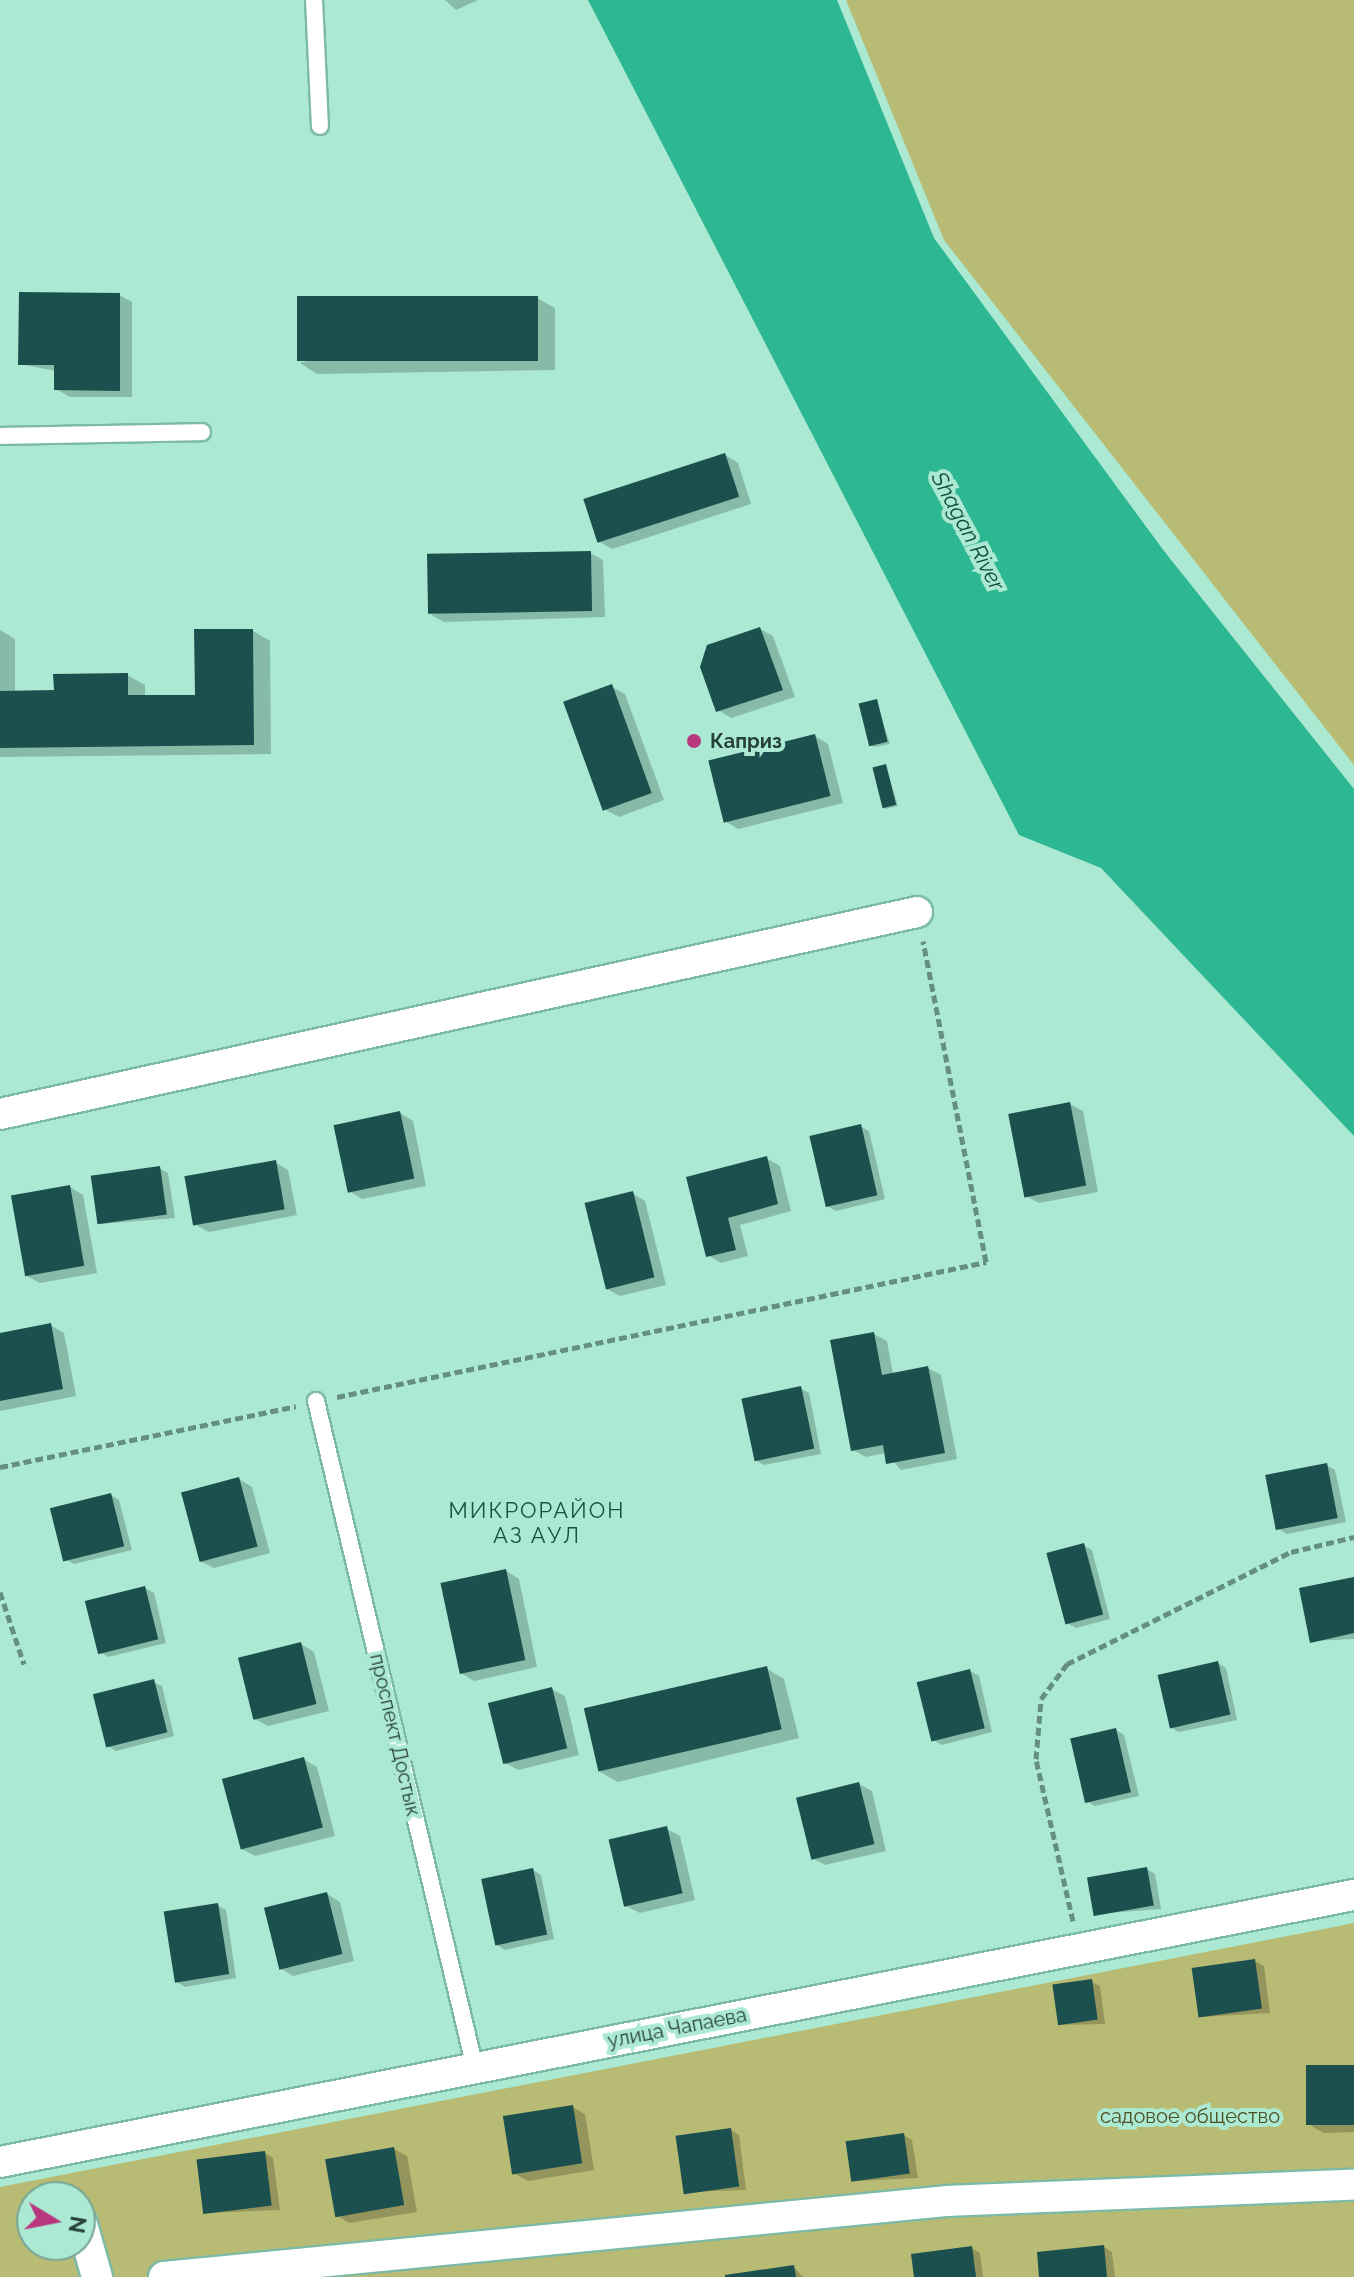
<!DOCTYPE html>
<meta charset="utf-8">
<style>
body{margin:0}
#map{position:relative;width:1354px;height:2277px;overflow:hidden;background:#abe9d3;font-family:Raleway,sans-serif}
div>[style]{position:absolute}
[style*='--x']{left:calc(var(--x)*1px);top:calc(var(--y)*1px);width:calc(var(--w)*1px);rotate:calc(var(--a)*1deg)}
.green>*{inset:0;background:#b8bb73}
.water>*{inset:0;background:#2eb793}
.shadow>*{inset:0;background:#0003}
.building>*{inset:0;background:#1b504e;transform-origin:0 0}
.path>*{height:5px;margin-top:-2.5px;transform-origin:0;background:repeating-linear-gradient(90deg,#659081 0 8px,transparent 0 12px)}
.roads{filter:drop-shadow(2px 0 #7dbaa5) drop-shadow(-2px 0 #7dbaa5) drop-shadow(0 2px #7dbaa5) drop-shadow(0 -2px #7dbaa5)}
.service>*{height:16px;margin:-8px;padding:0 8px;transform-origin:8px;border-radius:8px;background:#fff}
.minor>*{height:30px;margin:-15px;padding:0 15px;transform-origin:15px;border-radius:15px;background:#fff}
.dots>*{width:22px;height:22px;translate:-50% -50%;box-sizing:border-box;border:4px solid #abe9d3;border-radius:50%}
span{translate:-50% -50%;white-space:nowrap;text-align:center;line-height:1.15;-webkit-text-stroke:8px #abe9d3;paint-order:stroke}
.poi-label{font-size:20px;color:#274038;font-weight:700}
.left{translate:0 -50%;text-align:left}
.street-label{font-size:20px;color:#274038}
.park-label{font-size:20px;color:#4c4e23}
.water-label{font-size:22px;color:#13493a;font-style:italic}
.neighbourhood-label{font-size:22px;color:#145543;letter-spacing:2px}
.north{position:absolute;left:16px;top:2181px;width:80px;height:80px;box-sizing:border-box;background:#abe9d3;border:2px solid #76a595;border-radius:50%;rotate:100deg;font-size:22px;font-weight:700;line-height:32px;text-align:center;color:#274038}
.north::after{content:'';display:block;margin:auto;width:28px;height:36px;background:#b9377e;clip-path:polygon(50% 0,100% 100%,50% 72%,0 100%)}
</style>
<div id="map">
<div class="green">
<div style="clip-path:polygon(846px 0,1354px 0,1354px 765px,944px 240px)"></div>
<div style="clip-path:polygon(evenodd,1354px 1923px,1354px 2277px,0 2277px,0 2187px,1354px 1923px,32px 2197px,80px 2197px,80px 2245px,32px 2245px,32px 2197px)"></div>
</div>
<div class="water">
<div style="clip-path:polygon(588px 0,837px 0,934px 238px,1164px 551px,1354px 789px,1354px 1136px,1101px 868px,1019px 835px)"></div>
</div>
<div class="shadow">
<div style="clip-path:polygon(445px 0,478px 0,456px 10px)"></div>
<div style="clip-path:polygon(119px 295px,132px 302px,132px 397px,70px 397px,56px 389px,56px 371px,20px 364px)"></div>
<div style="clip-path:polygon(537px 298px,555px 308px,555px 370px,317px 374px,300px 363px)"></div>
<div style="clip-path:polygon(725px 455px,738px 463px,751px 504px,612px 549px,598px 541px)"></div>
<div style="clip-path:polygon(590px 553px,603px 560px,605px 617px,444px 622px,431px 615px)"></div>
<div style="clip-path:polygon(760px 629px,773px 636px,795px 697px,731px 718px,718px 710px)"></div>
<div style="clip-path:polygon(0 630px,15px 639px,15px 693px,56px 692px,127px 675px,145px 685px,145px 697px,197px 697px,253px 631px,270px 641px,271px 754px,0 757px)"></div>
<div style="clip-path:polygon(612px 687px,625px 694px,664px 800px,619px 817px,606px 810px)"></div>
<div style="clip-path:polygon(876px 701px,890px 744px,874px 747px,871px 745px)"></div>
<div style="clip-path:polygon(815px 736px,828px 744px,843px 803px,738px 829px,725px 821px)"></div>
<div style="clip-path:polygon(886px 766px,898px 806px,886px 809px,883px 807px)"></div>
<div style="clip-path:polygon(1070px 1104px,1083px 1111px,1098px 1192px,1039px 1203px,1026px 1196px)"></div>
<div style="clip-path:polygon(400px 1113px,413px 1121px,426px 1186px,362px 1199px,349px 1191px)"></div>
<div style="clip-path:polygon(860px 1126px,869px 1131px,885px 1199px,836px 1211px,827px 1206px)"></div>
<div style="clip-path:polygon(766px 1158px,780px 1166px,791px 1211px,740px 1225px,748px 1256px,721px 1263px,708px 1255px,689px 1178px)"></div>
<div style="clip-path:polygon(275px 1162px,288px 1170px,297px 1215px,209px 1232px,196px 1225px)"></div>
<div style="clip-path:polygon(159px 1168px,168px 1173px,175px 1218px,100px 1224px)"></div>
<div style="clip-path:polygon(70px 1187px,83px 1195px,97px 1273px,40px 1283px,27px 1276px)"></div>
<div style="clip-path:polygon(632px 1193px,645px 1201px,666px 1285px,620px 1296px,607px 1289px)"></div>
<div style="clip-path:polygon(50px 1325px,64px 1333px,76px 1396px,0 1411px,0 1335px)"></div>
<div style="clip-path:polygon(874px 1334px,887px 1341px,893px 1374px,928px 1368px,941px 1375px,957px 1459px,901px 1470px,886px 1453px,866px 1457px,853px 1450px)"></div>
<div style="clip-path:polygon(800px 1388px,809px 1393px,821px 1454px,764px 1465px,755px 1460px)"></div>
<div style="clip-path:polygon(1326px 1465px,1335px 1470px,1346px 1522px,1287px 1534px,1279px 1529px)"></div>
<div style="clip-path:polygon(239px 1479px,252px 1487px,270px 1553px,214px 1568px,200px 1561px)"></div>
<div style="clip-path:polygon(111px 1495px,119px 1500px,132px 1550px,74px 1564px,65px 1559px)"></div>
<div style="clip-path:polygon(1083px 1545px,1092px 1550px,1110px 1619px,1076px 1628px,1067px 1623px)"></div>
<div style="clip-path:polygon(506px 1571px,519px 1579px,537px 1667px,474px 1681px,461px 1673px)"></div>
<div style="clip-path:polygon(1354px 1579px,1354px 1639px,1312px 1641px)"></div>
<div style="clip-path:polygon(145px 1588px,154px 1593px,166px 1643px,108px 1657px,100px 1652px)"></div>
<div style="clip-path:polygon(301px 1644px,314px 1652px,329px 1711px,268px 1726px,255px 1719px)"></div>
<div style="clip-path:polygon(1218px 1663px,1226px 1668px,1237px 1720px,1179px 1732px,1170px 1727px)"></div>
<div style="clip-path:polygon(767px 1669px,784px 1679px,799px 1738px,618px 1782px,600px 1772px)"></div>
<div style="clip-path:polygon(970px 1671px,979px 1676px,992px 1732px,942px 1745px,933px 1740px)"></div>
<div style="clip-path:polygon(153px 1682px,162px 1686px,174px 1736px,116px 1751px,108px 1746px)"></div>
<div style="clip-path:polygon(551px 1689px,565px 1696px,579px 1755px,518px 1770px,505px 1763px)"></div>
<div style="clip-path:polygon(1116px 1730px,1124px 1735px,1139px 1796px,1095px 1806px,1086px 1801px)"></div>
<div style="clip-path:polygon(303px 1759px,317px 1767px,335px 1836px,255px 1856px,242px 1849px)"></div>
<div style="clip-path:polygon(859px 1784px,872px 1791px,886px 1851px,825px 1865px,812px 1858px)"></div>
<div style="clip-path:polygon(667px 1829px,680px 1836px,695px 1900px,640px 1913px,626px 1906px)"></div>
<div style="clip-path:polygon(1147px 1869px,1155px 1874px,1161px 1909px,1095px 1914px)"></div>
<div style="clip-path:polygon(533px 1870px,541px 1875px,554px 1939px,505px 1950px,497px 1945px)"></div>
<div style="clip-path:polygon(327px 1894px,340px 1902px,354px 1961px,293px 1976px,280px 1968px)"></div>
<div style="clip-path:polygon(217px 1905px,226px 1910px,236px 1978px,185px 1987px,177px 1982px)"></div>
<div style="clip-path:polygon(1255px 1961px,1264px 1966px,1270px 2013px,1200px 2017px)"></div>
<div style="clip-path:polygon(1092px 1982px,1100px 1986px,1105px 2024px,1059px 2025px)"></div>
<div style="clip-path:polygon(1354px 2067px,1354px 2132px,1324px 2133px,1311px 2126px)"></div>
<div style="clip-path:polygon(572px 2107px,585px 2114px,594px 2170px,528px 2181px,515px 2174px)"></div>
<div style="clip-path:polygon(731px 2130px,739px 2135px,746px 2190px,685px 2192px)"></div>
<div style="clip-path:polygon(904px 2135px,912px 2140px,918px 2178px,854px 2181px)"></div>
<div style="clip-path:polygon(394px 2149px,407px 2156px,417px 2212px,349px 2223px,336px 2215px)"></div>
<div style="clip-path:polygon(265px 2153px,273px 2158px,280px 2210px,206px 2213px)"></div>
<div style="clip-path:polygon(1104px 2247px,1112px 2252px,1115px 2277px,1041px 2277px)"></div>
<div style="clip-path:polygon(971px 2248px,980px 2253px,983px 2277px,916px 2277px)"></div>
<div style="clip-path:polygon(794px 2267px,803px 2277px,726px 2277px)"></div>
</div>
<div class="building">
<div style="clip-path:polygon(19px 292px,120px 293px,120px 391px,54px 390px,54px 365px,18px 365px)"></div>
<div style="left:538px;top:296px;width:65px;height:241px;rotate:90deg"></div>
<div style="left:725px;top:453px;width:46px;height:149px;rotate:72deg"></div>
<div style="left:591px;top:551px;width:60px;height:164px;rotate:89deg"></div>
<div style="clip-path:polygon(760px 627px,783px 690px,716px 712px,700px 667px,707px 645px)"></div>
<div style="clip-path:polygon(194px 629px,253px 629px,254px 745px,0 748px,0 691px,54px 690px,53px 674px,128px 673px,128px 695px,195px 695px)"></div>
<div style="left:612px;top:684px;width:116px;height:52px;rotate:70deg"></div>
<div style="left:877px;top:699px;width:44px;height:19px;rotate:76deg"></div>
<div style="left:815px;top:734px;width:64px;height:110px;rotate:76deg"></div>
<div style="left:886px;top:764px;width:42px;height:14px;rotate:76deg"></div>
<div style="left:1070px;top:1102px;width:85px;height:63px;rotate:79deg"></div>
<div style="left:400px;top:1111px;width:69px;height:68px;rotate:78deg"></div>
<div style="left:861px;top:1124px;width:73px;height:53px;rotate:77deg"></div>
<div style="clip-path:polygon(767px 1156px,778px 1204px,728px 1218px,736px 1250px,706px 1257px,686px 1177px)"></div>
<div style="left:276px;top:1160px;width:50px;height:93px;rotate:80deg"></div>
<div style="left:160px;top:1166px;width:49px;height:70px;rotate:82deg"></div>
<div style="left:70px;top:1185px;width:82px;height:60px;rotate:80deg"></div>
<div style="left:633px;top:1191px;width:89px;height:50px;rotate:76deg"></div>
<div style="clip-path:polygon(51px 1323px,63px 1389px,0 1401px,0 1333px)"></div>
<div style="clip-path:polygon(874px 1332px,882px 1375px,928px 1366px,945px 1453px,886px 1464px,883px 1445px,851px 1451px,830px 1340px)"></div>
<div style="left:801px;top:1386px;width:64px;height:61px;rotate:78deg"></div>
<div style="left:1327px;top:1463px;width:56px;height:63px;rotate:79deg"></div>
<div style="left:239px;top:1477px;width:72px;height:60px;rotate:75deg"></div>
<div style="left:111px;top:1493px;width:55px;height:63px;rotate:76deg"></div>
<div style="left:1084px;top:1543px;width:74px;height:39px;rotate:75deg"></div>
<div style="left:506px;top:1569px;width:93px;height:67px;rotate:78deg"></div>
<div style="clip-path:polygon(1354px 1577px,1354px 1633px,1310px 1643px,1299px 1588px)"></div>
<div style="left:145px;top:1586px;width:55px;height:62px;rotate:76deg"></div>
<div style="left:301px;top:1642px;width:64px;height:65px;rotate:76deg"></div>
<div style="left:1218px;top:1661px;width:55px;height:62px;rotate:77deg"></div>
<div style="left:767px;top:1666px;width:65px;height:188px;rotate:77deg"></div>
<div style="left:970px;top:1669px;width:61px;height:55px;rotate:76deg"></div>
<div style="left:154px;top:1679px;width:55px;height:63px;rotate:76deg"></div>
<div style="left:552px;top:1687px;width:63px;height:66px;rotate:76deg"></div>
<div style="left:1116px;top:1728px;width:66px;height:47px;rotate:77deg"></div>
<div style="left:304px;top:1757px;width:73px;height:85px;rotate:75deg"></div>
<div style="left:859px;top:1782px;width:64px;height:65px;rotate:76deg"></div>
<div style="left:667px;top:1826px;width:69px;height:60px;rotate:77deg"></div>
<div style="left:1147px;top:1867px;width:39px;height:61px;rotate:80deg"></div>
<div style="left:533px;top:1868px;width:68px;height:53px;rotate:78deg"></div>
<div style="left:327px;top:1892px;width:64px;height:65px;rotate:76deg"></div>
<div style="left:218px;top:1903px;width:72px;height:55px;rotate:81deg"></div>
<div style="left:1255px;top:1959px;width:50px;height:64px;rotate:82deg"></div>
<div style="left:1092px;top:1979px;width:41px;height:40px;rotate:82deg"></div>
<div style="left:1354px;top:2065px;width:60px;height:48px;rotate:90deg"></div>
<div style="left:573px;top:2105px;width:59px;height:71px;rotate:81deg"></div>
<div style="left:731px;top:2128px;width:59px;height:56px;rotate:82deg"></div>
<div style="left:904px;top:2133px;width:41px;height:59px;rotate:82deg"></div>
<div style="left:394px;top:2147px;width:59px;height:70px;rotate:80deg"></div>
<div style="left:265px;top:2151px;width:55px;height:69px;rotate:83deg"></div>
<div style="clip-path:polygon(1104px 2245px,1107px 2277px,1039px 2277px,1037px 2252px)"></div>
<div style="clip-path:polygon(972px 2246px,976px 2277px,914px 2277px,911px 2254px)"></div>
<div style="clip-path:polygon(794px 2265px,796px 2277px,725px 2277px,725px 2275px)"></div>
</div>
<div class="path">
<div style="--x:337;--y:1397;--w:663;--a:-11.75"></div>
<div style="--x:986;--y:1262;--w:327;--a:-101.1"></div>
<div style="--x:0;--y:1467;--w:302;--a:-11.6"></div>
<div style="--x:0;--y:1592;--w:76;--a:71.6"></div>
<div style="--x:1073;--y:1921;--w:166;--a:-102.9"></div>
<div style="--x:1036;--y:1759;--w:60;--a:-85.2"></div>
<div style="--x:1041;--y:1699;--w:44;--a:-53.4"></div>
<div style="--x:1067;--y:1664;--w:250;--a:-26.6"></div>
<div style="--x:1291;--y:1552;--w:65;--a:-13.4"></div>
</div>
<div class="roads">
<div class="service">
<div style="--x:314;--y:0;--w:126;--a:87.3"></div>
<div style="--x:0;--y:436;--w:202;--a:-1.1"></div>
<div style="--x:316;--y:1401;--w:686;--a:76.59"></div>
</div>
<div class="minor">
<div style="--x:0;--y:1114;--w:939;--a:-12.42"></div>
<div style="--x:0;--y:2162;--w:1380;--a:-11.16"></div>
<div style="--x:82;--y:2224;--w:55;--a:74.2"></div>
<div style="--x:164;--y:2277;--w:788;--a:-5.54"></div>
<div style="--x:948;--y:2201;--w:406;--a:-2.3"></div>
</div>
</div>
<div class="dots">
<div style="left:694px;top:741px;background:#b9377e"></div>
</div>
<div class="poi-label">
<span class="left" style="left:710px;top:741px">Каприз</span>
</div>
<div class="street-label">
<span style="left:395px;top:1735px;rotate:77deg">проспект Достык</span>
<span style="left:677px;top:2028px;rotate:-11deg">улица Чапаева</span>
</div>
<div class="park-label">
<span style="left:1190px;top:2116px">садовое общество</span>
</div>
<div class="water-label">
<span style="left:968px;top:531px;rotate:62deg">Shagan River</span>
</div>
<div class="neighbourhood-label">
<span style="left:537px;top:1523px">МИКРОРАЙОН<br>АЗ АУЛ</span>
</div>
<div class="north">N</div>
</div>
